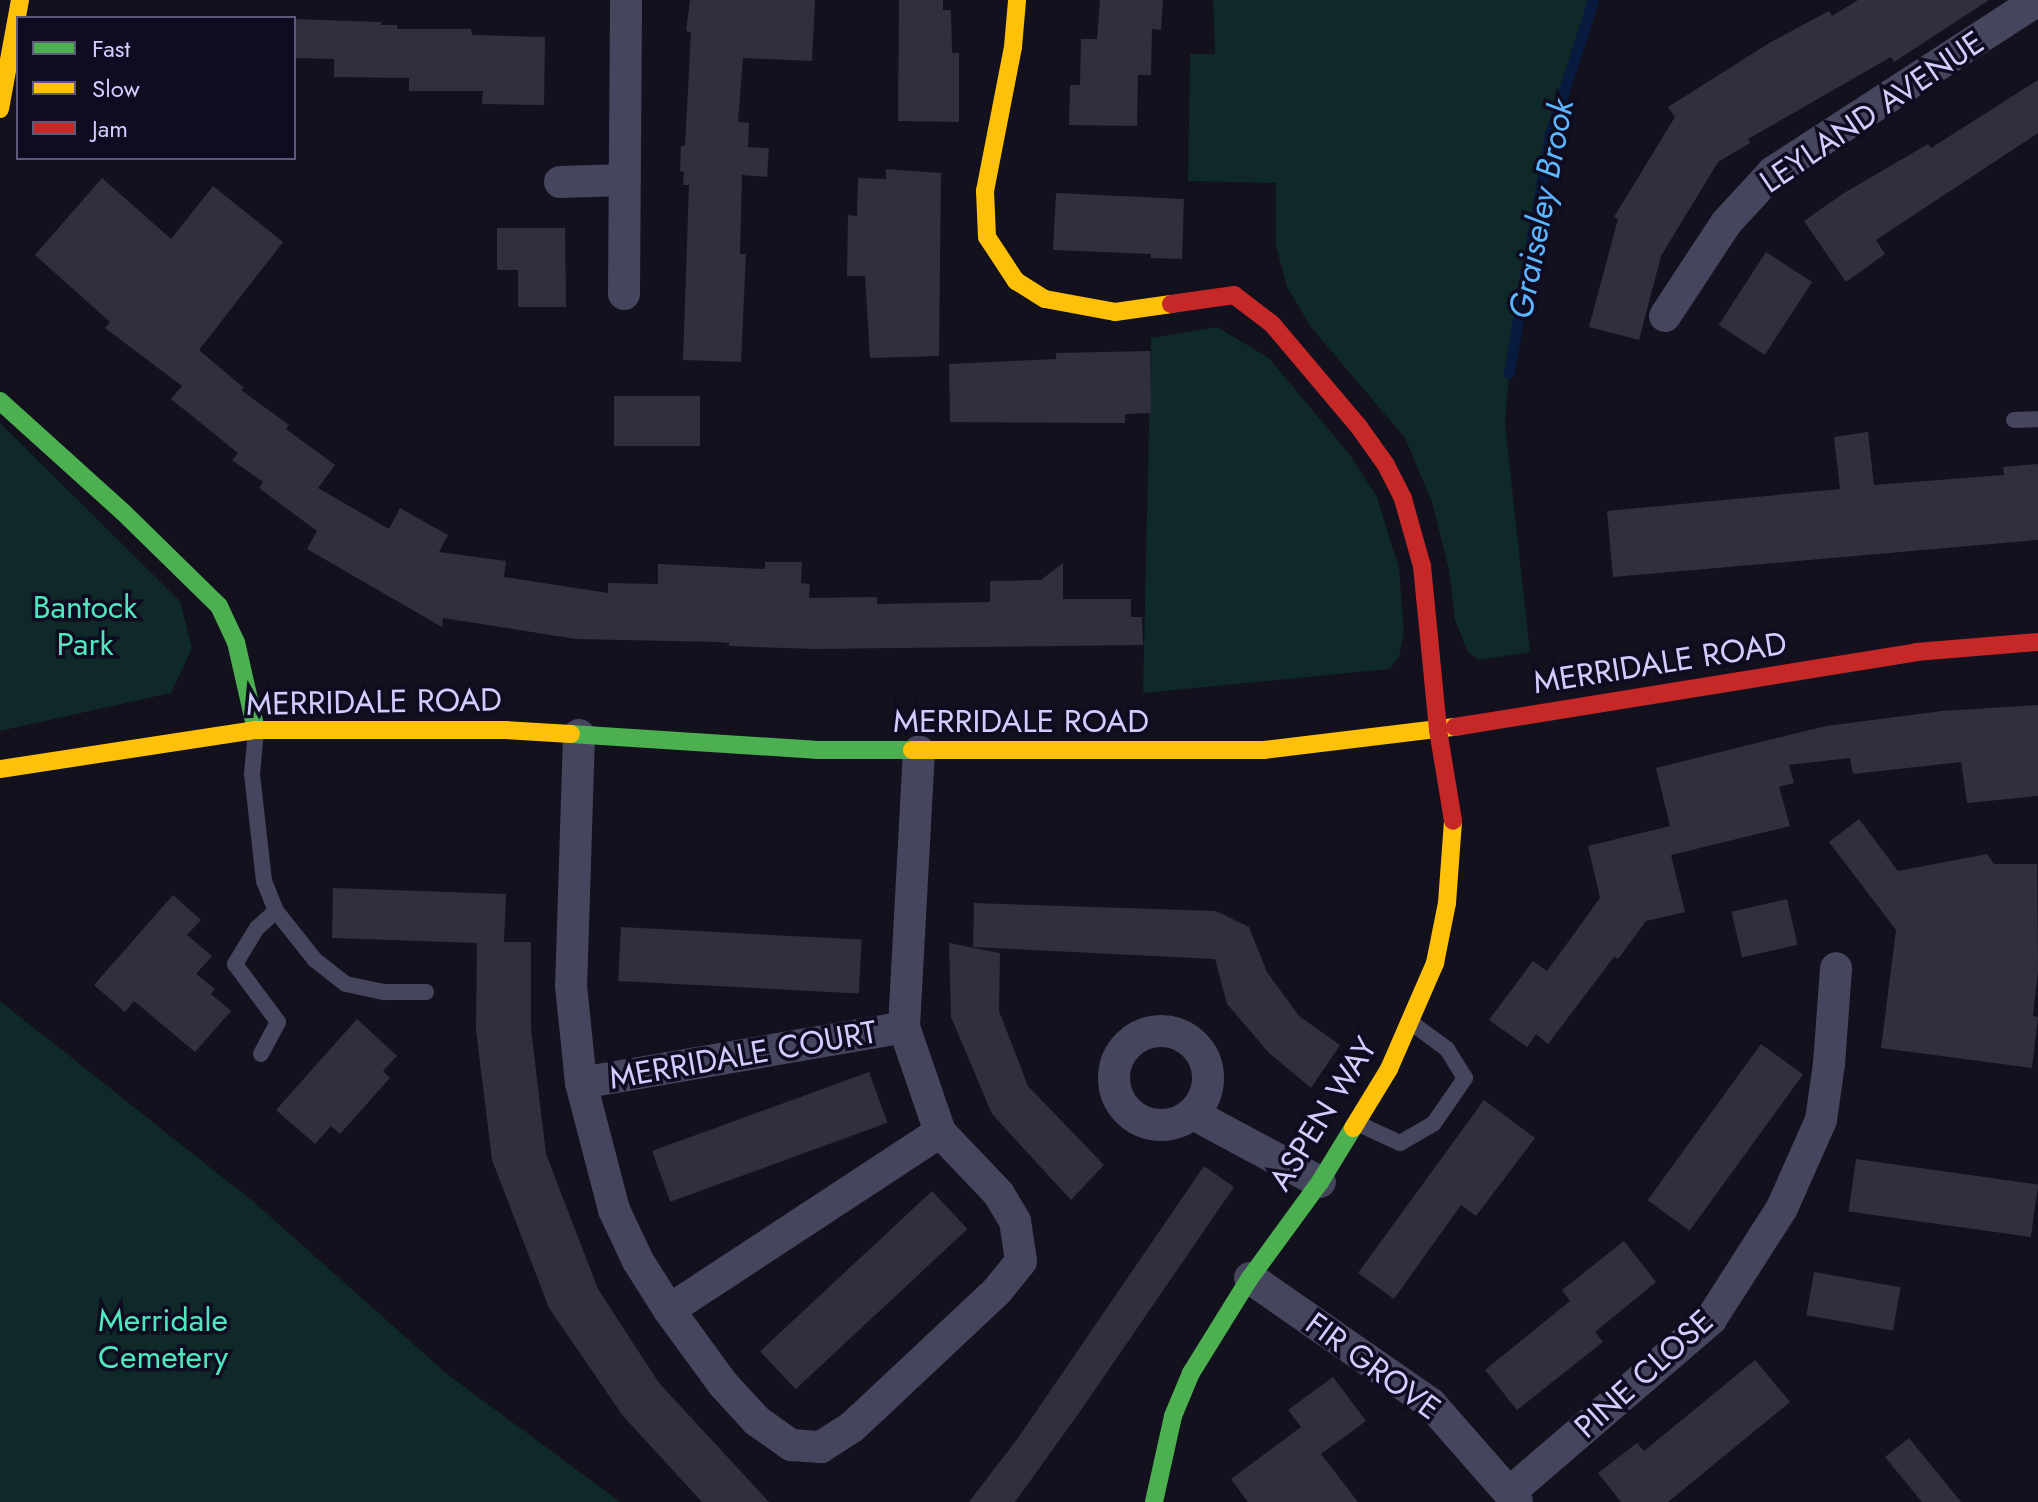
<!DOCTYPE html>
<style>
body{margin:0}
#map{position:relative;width:2038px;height:1502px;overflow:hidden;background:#12111d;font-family:Jost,sans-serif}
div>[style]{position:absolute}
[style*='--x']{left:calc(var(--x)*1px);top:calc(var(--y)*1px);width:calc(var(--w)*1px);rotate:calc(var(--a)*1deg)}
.green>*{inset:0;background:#0f2828}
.stream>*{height:11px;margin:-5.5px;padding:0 5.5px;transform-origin:5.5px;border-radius:5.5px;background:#071b3e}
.building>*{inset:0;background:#302f3f;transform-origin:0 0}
.lane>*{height:16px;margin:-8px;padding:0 8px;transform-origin:8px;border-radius:8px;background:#45455e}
.street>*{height:32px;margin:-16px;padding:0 16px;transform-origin:16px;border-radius:16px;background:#45455e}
.street>.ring{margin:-16px;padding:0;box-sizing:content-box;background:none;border:32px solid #45455e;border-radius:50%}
.fast>*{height:18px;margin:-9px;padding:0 9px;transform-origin:9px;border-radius:9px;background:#4caf50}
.slow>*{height:18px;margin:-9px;padding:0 9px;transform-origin:9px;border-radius:9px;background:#ffc107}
.jam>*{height:18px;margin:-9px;padding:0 9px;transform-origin:9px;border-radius:9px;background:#c62828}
span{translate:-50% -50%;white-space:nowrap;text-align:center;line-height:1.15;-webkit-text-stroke:7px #0f0c22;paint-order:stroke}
.street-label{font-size:32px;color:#d1cdff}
.park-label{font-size:32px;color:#51e7be}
.water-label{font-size:34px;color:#5bb6ff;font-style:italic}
.legend{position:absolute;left:16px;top:16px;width:280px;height:144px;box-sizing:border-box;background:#0f0c22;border:2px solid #5d597a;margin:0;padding:10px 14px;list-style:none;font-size:24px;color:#d1cdff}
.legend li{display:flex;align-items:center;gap:16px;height:40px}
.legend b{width:40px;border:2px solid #5d597a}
</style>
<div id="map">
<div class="green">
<div style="clip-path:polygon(1213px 0,1593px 0,1550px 135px,1509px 373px,1505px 424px,1530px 652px,1479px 660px,1468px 652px,1455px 620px,1449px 570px,1432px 502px,1405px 438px,1311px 327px,1287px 287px,1276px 246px,1276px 183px,1188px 181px,1190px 54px,1215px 54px)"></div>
<div style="clip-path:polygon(1217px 327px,1269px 358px,1350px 455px,1377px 497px,1399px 569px,1404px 633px,1399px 657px,1390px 669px,1143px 693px,1151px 338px)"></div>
<div style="clip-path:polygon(0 423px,180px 601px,192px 648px,171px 693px,0 731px)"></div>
<div style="clip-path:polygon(0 1001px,255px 1203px,446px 1373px,620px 1502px,0 1502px)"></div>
</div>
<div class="stream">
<div style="--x:1509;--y:373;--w:242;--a:-80.3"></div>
<div style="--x:1550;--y:134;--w:141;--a:-72.2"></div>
</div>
<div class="building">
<div style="clip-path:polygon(690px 0,815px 0,812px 61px,743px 58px,738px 122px,749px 123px,748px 147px,769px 148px,767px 177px,742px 175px,740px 254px,746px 254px,741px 362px,683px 360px,689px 185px,683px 185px,684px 172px,680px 171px,681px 146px,685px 146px,691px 32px,686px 31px)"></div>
<div style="clip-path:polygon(899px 0,943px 0,943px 10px,951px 10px,952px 53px,959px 53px,959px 122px,898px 121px)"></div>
<div style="clip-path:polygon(1100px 0,1163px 0,1161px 30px,1152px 29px,1151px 75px,1138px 75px,1137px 126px,1069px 125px,1070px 85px,1080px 85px,1081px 39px,1097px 39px)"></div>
<div style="clip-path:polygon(1858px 0,1989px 0,1894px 62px,1891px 57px,1748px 139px,1750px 143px,1718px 162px,1661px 256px,1639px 340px,1589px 327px,1618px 219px,1614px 217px,1675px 117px,1668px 107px,1771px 42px,1829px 11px,1832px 16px)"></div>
<div style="clip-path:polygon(294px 19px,381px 22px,381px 25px,397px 25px,397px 29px,471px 29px,472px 35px,545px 37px,544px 105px,482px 104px,483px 91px,409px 91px,409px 78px,334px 77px,334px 59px,294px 58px)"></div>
<div style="clip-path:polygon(2038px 80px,2038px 133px,1876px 240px,1885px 254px,1846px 282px,1804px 221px,1844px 193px,1928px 144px,1931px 148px)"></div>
<div style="clip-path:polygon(886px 169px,941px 173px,939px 356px,870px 358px,865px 276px,847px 276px,848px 215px,857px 216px,858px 178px,886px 179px)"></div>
<div style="clip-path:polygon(102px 178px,171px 239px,213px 186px,283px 242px,199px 350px,244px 388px,241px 390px,289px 425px,286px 429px,335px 465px,318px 488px,389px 529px,400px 508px,448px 535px,439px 552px,506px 561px,504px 577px,608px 593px,608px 583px,658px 584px,658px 564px,765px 569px,765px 562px,802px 562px,801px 583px,810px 584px,809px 598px,877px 597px,877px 604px,990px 602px,990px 581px,1041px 580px,1063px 563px,1063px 599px,1131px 599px,1131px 617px,1142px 617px,1143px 645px,816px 649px,729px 646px,729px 643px,718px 642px,576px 639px,443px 618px,442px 627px,307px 549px,317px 531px,259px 488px,263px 482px,232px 460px,238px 453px,171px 399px,182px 386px,105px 328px,110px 322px,35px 255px)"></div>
<div style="clip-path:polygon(1056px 193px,1184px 199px,1182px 259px,1151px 258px,1151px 254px,1053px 250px)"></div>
<div style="clip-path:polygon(497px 228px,565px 228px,566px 307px,518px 307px,518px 270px,497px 270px)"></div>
<div style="left:1766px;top:252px;width:55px;height:87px;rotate:33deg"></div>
<div style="clip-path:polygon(1150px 351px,1151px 413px,1125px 414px,1125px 423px,950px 422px,949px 364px,1056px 359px,1056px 353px)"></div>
<div style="left:700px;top:396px;width:50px;height:86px;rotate:90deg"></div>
<div style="clip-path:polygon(1868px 432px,1874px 485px,2004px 475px,2003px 467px,2038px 464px,2038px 540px,1613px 577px,1607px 511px,1840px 489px,1834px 437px)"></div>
<div style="clip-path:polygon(2038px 705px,2038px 796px,1967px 803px,1961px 762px,1853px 774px,1850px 758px,1789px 765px,1794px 783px,1779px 787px,1790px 826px,1671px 855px,1685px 912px,1646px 921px,1618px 959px,1614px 957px,1548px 1044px,1536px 1034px,1527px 1047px,1489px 1020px,1533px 961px,1547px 971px,1600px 898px,1588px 846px,1670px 826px,1656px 768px,1826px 726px,1942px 711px)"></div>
<div style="clip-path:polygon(1859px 819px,1898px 871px,1987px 854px,1994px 864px,2037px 864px,2038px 970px,2033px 1016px,2038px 1017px,2032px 1068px,1881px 1048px,1896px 930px,1829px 842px)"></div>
<div style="clip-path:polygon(333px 888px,506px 894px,504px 942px,531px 942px,531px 1029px,546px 1154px,598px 1289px,659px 1383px,769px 1502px,702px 1502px,623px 1416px,549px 1308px,492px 1160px,476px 1030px,477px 943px,332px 938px)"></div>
<div style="clip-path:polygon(173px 895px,201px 920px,187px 935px,212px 956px,196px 974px,215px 989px,211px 994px,231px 1011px,195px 1052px,134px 1001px,125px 1012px,94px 985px)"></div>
<div style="left:1787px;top:899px;width:47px;height:57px;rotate:77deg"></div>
<div style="clip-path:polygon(974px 903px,1216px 911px,1249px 927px,1267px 972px,1299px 1016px,1340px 1045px,1311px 1088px,1269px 1053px,1227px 1004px,1215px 959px,973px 947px)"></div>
<div style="left:621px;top:927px;width:241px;height:54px;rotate:3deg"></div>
<div style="clip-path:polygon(949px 943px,1000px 953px,999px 1011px,1028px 1086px,1104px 1165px,1071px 1200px,992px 1114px,951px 1017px)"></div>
<div style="clip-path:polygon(357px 1019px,397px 1056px,383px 1071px,390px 1078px,340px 1134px,331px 1126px,315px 1144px,276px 1110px)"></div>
<div style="left:1761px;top:1044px;width:52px;height:193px;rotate:36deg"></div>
<div style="left:869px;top:1072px;width:54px;height:231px;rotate:70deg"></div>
<div style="clip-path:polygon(1484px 1100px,1535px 1138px,1476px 1216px,1461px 1205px,1394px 1299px,1358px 1273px)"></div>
<div style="left:1856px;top:1159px;width:184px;height:53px;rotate:8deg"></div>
<div style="clip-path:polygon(1204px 1166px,1234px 1187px,1079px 1413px,1015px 1502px,969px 1502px,1018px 1438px)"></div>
<div style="left:932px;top:1191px;width:52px;height:235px;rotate:47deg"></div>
<div style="clip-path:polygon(1624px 1241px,1656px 1282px,1595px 1332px,1603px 1342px,1517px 1410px,1485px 1370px,1570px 1301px,1562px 1290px)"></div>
<div style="left:1814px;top:1272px;width:88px;height:44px;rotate:10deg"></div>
<div style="clip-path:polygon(1755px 1360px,1790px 1402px,1668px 1502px,1621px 1502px,1598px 1473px,1637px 1443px,1644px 1451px)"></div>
<div style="clip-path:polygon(1333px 1377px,1366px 1421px,1321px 1454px,1358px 1502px,1248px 1502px,1231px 1479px,1301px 1427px,1288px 1410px)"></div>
<div style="clip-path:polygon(1909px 1438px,1961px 1502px,1922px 1502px,1885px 1457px)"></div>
</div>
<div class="lane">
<div style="--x:2014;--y:420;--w:24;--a:-2"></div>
<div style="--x:256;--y:731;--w:43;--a:95.3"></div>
<div style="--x:252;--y:774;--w:108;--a:83.6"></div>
<div style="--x:264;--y:881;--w:32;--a:68"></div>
<div style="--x:276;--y:911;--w:63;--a:51.5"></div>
<div style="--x:315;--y:960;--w:39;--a:38"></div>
<div style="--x:346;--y:984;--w:40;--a:12"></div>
<div style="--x:385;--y:992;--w:41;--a:0"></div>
<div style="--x:261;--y:1054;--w:36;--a:-62"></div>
<div style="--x:278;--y:1022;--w:72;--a:-126.6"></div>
<div style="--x:235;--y:964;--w:42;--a:-58.6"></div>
<div style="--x:257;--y:928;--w:25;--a:-42"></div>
<div style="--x:1359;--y:1124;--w:45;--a:24.9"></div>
<div style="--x:1400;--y:1143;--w:39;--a:-30"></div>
<div style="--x:1434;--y:1123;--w:55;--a:-55.4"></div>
<div style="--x:1465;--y:1078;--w:34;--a:-122"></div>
<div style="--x:1447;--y:1049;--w:42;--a:-143.7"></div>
</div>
<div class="street">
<div style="--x:560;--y:182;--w:63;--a:-1.8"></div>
<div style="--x:624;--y:294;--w:294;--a:-89.6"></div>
<div style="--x:1665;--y:316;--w:111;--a:-56.7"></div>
<div style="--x:1726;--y:223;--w:69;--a:-47.3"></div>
<div style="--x:1773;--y:172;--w:316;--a:-33"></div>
<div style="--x:579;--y:735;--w:251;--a:91.8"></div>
<div style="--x:571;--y:986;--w:98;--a:84.1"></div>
<div style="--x:581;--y:1083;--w:131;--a:75.4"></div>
<div style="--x:614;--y:1210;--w:56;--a:64.8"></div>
<div style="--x:638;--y:1261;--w:58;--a:57.7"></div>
<div style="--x:669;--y:1310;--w:92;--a:53.9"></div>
<div style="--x:723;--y:1384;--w:50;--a:47.4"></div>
<div style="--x:757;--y:1421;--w:42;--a:35.2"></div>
<div style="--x:791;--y:1445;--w:30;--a:4"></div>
<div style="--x:821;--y:1447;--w:37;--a:-33"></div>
<div style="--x:852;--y:1427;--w:41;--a:-43"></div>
<div style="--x:882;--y:1399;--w:158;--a:-43.2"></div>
<div style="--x:997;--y:1291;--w:38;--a:-51"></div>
<div style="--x:1021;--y:1261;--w:40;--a:-98.5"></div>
<div style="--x:1015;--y:1221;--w:31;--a:-121"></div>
<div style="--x:999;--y:1194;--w:86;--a:-133.6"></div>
<div style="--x:940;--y:1132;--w:111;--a:-108.9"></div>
<div style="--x:904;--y:1027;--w:276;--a:-86.9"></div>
<div class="ring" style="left:1114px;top:1031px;width:62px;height:62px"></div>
<div style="--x:581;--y:1083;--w:328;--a:-9.8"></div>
<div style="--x:1193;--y:1114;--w:144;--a:28.2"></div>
<div style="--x:1250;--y:1278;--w:221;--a:34.8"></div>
<div style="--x:1431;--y:1404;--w:130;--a:48.7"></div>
<div style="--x:669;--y:1310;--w:324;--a:-33.3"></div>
<div style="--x:1509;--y:1493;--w:267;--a:-40.7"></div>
<div style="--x:1711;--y:1319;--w:132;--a:-57.4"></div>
<div style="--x:1782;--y:1208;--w:96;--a:-66.1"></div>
<div style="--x:1821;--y:1120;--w:57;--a:-81.9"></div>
<div style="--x:1829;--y:1064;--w:96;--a:-85.8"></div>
</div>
<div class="fast">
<div style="--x:0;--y:401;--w:166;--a:42.1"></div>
<div style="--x:123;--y:512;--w:134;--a:44.4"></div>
<div style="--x:219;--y:606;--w:40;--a:65"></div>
<div style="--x:236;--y:642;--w:90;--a:77.2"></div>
<div style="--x:571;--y:734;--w:248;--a:3.7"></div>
<div style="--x:818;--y:750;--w:94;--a:0"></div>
<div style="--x:1154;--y:1502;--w:88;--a:-77.5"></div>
<div style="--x:1173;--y:1416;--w:47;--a:-67.3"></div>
<div style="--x:1191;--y:1373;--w:112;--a:-58.2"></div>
<div style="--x:1250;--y:1278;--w:119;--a:-53.9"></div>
<div style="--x:1320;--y:1182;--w:63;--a:-58.6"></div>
</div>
<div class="slow">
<div style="--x:1017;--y:1;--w:46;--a:95"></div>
<div style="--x:1013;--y:47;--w:147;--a:101"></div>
<div style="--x:985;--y:191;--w:46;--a:87.5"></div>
<div style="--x:987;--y:237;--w:53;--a:56.6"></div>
<div style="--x:1016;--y:281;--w:34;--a:32"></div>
<div style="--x:1045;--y:299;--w:71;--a:10.5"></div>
<div style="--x:1115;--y:312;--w:57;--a:-8.1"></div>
<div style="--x:0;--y:109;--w:111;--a:-79.6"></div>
<div style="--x:912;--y:750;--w:352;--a:0"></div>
<div style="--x:1264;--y:750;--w:192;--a:-6.9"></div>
<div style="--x:0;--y:769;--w:259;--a:-8.7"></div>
<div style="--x:256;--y:730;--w:249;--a:0"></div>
<div style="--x:505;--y:730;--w:66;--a:3.5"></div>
<div style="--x:1353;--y:1128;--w:69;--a:-58.6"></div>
<div style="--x:1389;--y:1069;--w:116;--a:-66.5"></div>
<div style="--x:1435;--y:963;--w:61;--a:-78.7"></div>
<div style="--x:1447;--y:903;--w:82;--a:-85.8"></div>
</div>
<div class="jam">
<div style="--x:1171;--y:304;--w:64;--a:-8.1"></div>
<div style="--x:1234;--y:295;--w:48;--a:37.3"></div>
<div style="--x:1272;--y:324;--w:135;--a:49.8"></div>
<div style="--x:1359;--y:427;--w:47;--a:54.6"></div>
<div style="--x:1386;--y:465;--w:38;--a:63"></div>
<div style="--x:1403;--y:499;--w:70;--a:74.2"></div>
<div style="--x:1422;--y:566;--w:165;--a:84.4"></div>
<div style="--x:1438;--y:730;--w:92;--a:80.6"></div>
<div style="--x:1455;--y:727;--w:467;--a:-9.2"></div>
<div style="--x:1916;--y:652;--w:122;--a:-4.7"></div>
</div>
<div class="street-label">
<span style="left:1872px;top:112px;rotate:-34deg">LEYLAND AVENUE</span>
<span style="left:1660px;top:663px;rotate:-9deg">MERRIDALE ROAD</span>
<span style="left:374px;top:702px;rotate:-1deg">MERRIDALE ROAD</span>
<span style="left:1021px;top:721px">MERRIDALE ROAD</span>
<span style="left:743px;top:1055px;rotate:-10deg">MERRIDALE COURT</span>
<span style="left:1323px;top:1114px;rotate:-58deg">ASPEN WAY</span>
<span style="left:1373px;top:1366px;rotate:36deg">FIR GROVE</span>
<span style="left:1644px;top:1374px;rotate:-42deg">PINE CLOSE</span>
</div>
<div class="park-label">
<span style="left:85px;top:626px">Bantock<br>Park</span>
<span style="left:163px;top:1339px">Merridale<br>Cemetery</span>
</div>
<div class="water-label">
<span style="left:1541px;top:209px;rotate:-79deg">Graiseley Brook</span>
</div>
<ul class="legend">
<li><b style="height:10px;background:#4caf50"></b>Fast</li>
<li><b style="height:10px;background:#ffc107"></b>Slow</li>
<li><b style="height:10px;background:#c62828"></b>Jam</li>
</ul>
</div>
